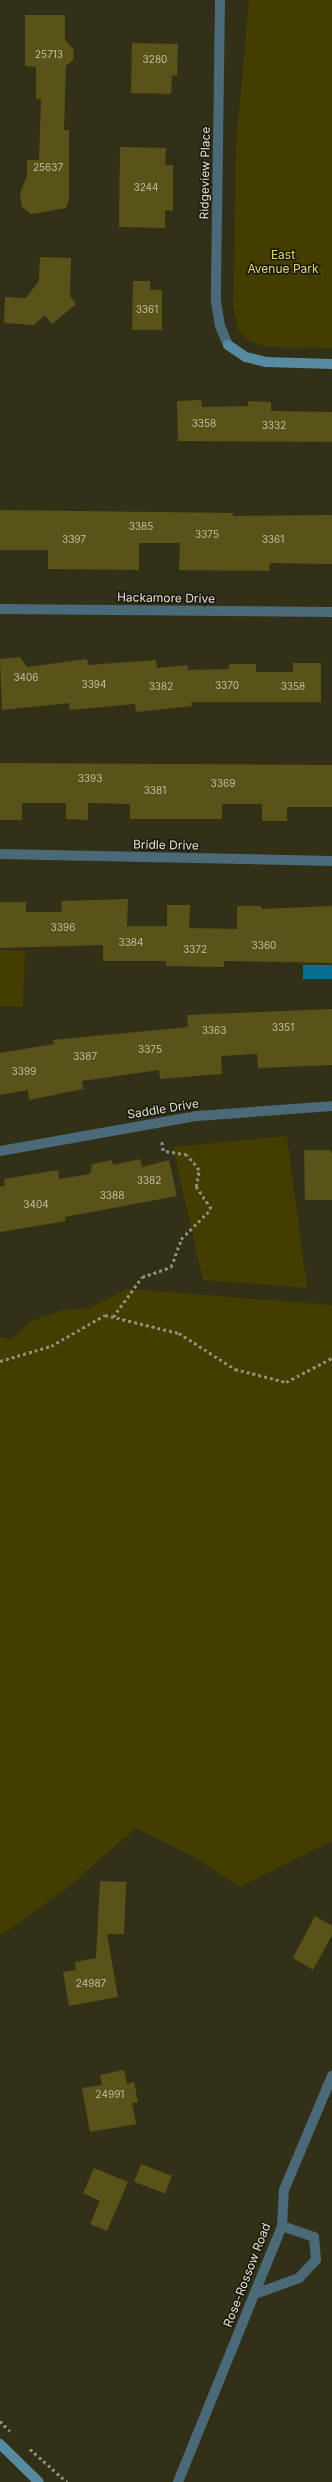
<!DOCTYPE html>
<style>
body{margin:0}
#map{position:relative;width:332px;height:2482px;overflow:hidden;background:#333018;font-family:Inter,sans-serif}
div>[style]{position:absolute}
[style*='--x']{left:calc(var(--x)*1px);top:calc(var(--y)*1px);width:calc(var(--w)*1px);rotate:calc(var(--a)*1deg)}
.green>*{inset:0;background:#433d00;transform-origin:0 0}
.water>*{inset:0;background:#066e90;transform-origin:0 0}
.building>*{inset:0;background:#595319;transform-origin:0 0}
.path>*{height:2.5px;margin-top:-1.25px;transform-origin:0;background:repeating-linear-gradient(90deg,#918f7b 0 3px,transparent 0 6px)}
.lane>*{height:10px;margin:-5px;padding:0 5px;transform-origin:5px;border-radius:5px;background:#4a6a79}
.street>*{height:10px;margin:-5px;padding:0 5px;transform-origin:5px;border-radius:5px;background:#4a6a79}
.secondary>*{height:10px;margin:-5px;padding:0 5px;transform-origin:5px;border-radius:5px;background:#578ba2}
span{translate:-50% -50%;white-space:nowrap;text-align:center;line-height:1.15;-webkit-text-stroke:3px #19180d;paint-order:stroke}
.number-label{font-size:10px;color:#c0bea4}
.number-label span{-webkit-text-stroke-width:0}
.street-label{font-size:12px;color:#e2e1d2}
.park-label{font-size:12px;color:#e0d66d}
</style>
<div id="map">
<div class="green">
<div style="clip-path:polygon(249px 0,332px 0,332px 348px,267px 347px,250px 342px,238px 330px,233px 307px,236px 144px)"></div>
<div style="left:0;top:950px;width:25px;height:56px;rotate:2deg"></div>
<div style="clip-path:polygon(287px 1136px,307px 1288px,203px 1280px,173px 1147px)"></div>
<div style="clip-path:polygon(127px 1289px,332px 1305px,332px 1841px,240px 1887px,196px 1858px,136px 1828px,65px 1890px,0 1936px,0 1337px,11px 1339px,31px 1321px,62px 1310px,89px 1308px)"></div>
</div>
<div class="water">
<div style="left:303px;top:965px;width:29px;height:14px"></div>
</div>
<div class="building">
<div style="clip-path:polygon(25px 15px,65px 15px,65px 40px,74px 50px,73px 60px,66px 66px,64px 130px,69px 130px,69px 199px,66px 208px,31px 214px,22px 207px,20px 193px,27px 176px,27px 160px,39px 160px,41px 99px,36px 99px,36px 67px,25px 66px)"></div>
<div style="clip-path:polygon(132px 43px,178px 44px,177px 76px,172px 75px,171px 94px,131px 93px)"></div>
<div style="clip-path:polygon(120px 147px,166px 148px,165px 165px,173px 165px,173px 211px,165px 210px,165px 228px,119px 227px)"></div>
<div style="clip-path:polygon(40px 257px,71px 258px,70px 296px,76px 304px,52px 324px,45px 315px,34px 325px,4px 323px,5px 297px,26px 298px,39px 281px)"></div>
<div style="clip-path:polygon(133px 281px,150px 281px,150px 290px,162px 290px,162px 330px,132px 330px)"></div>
<div style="clip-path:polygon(201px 400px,202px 407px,248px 406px,248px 401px,271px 402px,271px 411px,332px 412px,332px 442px,178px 441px,177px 401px)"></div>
<div style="clip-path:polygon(0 510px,233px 513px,233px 516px,332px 515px,332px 564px,270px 563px,269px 571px,179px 570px,180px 543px,139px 543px,139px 570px,48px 569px,48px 550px,0 550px)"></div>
<div style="clip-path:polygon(20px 657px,27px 667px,87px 659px,88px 665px,156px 660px,157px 668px,187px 665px,188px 670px,229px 669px,229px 664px,256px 664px,256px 672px,293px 672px,293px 663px,321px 663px,321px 702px,191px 702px,192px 706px,136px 712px,135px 704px,70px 710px,69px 703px,2px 710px,0 659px)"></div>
<div style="clip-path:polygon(0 763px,332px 765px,332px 807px,287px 807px,287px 821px,262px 821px,262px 804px,222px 804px,222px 819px,130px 819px,130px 804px,88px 803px,88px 820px,66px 819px,66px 803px,22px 803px,22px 820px,0 820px)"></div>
<div style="clip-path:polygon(128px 899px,127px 926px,167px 926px,167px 905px,190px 905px,189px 928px,237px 929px,237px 906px,261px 906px,261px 909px,332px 906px,332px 963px,224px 961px,224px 967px,166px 966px,166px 961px,103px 961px,103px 945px,0 948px,0 902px,26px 902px,26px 912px,62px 912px,61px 901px)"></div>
<div style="clip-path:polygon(332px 1009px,332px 1065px,258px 1068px,257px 1054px,221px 1056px,222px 1074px,160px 1079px,159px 1070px,82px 1081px,83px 1089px,29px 1100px,28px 1090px,0 1095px,0 1053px,54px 1044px,53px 1040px,188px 1027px,187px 1015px)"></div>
<div style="clip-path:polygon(304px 1150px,330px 1150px,332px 1154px,332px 1200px,305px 1200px)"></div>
<div style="clip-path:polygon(140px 1159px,142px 1167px,169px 1160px,177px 1196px,65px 1217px,66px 1221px,0 1232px,0 1186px,5px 1186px,4px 1179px,58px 1170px,59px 1179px,90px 1174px,92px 1164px,112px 1160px,113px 1165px)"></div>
<div style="clip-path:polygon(100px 1881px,126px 1882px,124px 1934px,107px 1934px,118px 1997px,69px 2006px,63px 1972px,76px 1970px,75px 1962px,96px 1958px)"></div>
<div style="clip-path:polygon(315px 1916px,332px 1926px,332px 1935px,313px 1970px,293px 1958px)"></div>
<div style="clip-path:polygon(124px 2070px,127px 2084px,134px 2082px,138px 2102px,132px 2103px,136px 2124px,90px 2132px,82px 2088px,102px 2085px,100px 2075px)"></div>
<div style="left:141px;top:2164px;width:33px;height:19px;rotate:21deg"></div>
<div style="clip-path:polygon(94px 2168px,128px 2182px,107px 2231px,90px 2224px,100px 2201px,83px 2193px)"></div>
</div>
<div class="path">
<div style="--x:113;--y:1317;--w:49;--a:-54.1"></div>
<div style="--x:142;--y:1277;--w:31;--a:-19"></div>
<div style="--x:171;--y:1267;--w:30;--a:-70"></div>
<div style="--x:181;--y:1239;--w:42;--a:-45"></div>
<div style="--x:211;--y:1209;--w:27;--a:-124"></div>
<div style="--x:196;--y:1187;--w:17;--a:-80"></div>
<div style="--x:199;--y:1170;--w:19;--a:-129"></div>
<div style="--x:187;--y:1155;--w:24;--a:-171"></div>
<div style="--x:163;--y:1151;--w:12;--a:-99"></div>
<div style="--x:0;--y:1361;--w:53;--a:-16.4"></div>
<div style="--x:51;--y:1346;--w:62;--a:-29.9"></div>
<div style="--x:105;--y:1315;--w:76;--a:13.7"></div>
<div style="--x:179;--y:1333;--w:67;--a:32.7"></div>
<div style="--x:235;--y:1369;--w:53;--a:14.3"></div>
<div style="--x:286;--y:1382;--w:52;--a:-27.6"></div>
<div style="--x:0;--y:2421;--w:14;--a:45"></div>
<div style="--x:30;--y:2449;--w:50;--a:41.7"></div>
</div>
<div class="lane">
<div style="--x:255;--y:2294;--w:47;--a:-20"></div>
<div style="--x:299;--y:2278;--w:25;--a:-47"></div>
<div style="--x:316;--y:2260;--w:23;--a:-95"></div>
<div style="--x:314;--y:2237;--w:34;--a:-161"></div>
<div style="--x:178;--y:2482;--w:276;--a:-67.9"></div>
<div style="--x:282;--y:2226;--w:36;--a:-87"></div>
<div style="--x:284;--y:2190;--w:124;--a:-67.2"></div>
</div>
<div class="street">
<div style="--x:220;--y:0;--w:301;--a:90.8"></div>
<div style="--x:216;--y:301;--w:25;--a:81"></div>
<div style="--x:220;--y:326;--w:21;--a:67"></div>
<div style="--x:0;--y:609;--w:332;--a:0.5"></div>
<div style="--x:0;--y:854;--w:332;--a:1.2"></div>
<div style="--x:0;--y:1151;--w:200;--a:-10.1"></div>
<div style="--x:197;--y:1116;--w:135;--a:-4.2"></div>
</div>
<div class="secondary">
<div style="--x:228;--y:345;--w:22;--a:34"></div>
<div style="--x:246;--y:357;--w:21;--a:14"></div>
<div style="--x:266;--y:362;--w:66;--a:1.7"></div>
<div style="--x:0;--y:2444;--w:54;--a:44.3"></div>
</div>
<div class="number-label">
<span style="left:49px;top:55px">25713</span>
<span style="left:155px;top:60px">3280</span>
<span style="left:48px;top:168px">25637</span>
<span style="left:146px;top:188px">3244</span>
<span style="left:147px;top:310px">3361</span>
<span style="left:204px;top:424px">3358</span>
<span style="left:274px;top:426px">3332</span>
<span style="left:141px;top:527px">3385</span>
<span style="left:207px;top:535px">3375</span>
<span style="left:74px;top:540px">3397</span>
<span style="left:273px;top:540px">3361</span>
<span style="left:26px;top:678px">3406</span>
<span style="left:94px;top:685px">3394</span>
<span style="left:227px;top:686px">3370</span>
<span style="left:161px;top:687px">3382</span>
<span style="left:293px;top:687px">3358</span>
<span style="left:90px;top:779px">3393</span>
<span style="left:223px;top:784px">3369</span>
<span style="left:155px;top:791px">3381</span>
<span style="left:63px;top:928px">3396</span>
<span style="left:131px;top:943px">3384</span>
<span style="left:264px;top:946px">3360</span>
<span style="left:195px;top:950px">3372</span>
<span style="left:283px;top:1028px">3351</span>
<span style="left:214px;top:1031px">3363</span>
<span style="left:150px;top:1050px">3375</span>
<span style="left:85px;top:1057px">3387</span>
<span style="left:24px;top:1072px">3399</span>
<span style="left:149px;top:1181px">3382</span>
<span style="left:112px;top:1196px">3388</span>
<span style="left:36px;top:1205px">3404</span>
<span style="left:91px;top:1984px">24987</span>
<span style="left:110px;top:2095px">24991</span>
</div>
<div class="street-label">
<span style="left:205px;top:173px;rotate:-89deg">Ridgeview Place</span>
<span style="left:166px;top:598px;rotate:1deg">Hackamore Drive</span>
<span style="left:166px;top:845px;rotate:1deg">Bridle Drive</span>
<span style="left:163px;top:1109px;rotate:-9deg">Saddle Drive</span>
<span style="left:247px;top:2275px;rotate:-69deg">Rose-Rossow Road</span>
</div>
<div class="park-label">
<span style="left:283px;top:262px">East<br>Avenue Park</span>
</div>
</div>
